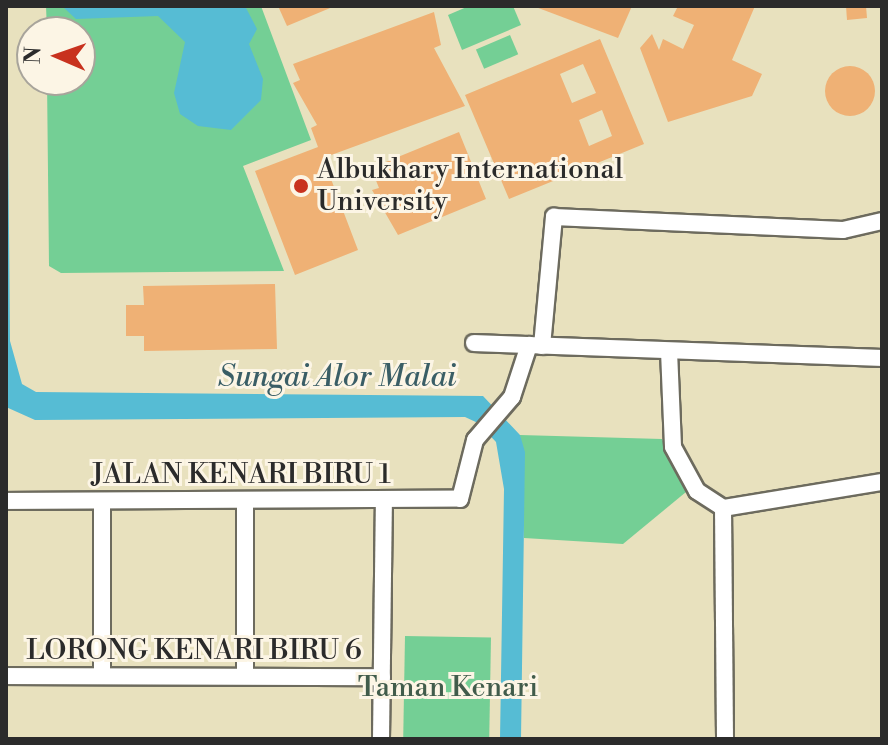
<!DOCTYPE html>
<style>
body{margin:0}
#map{position:relative;width:888px;height:745px;overflow:hidden;background:#e8e1be;font-family:"Libre Bodoni",serif}
div>[style]{position:absolute}
[style*='--x']{left:calc(var(--x)*1px);top:calc(var(--y)*1px);width:calc(var(--w)*1px);rotate:calc(var(--a)*1deg)}
.green>*{inset:0;background:#74cf95;transform-origin:0 0}
.water>*{inset:0;background:#56bcd4}
.building>*{inset:0;background:#efb175}
.round{border-radius:50%}
.roads{filter:drop-shadow(2px 0 #6d6b5e) drop-shadow(-2px 0 #6d6b5e) drop-shadow(0 2px #6d6b5e) drop-shadow(0 -2px #6d6b5e)}
.street>*{height:16px;margin:-8px;padding:0 8px;transform-origin:8px;border-radius:8px;background:#fff}
.dots>*{width:22px;height:22px;translate:-50% -50%;box-sizing:border-box;border:4px solid #fcf5e5;border-radius:50%}
span{translate:-50% -50%;white-space:nowrap;text-align:center;line-height:1.15;-webkit-text-stroke:6px #fcf5e5;paint-order:stroke}
.poi-label{font-size:28px;color:#2b2b2b}
.left{translate:0 -50%;text-align:left}
.street-label{font-size:28px;color:#2b2b2b}
.park-label{font-size:28px;color:#415c4b}
.water-label{font-size:30px;color:#3a5e66;font-style:italic}
.frame{position:absolute;inset:0;border:8px solid #2b2b2b;pointer-events:none}
.north{position:absolute;left:16px;top:16px;width:80px;height:80px;box-sizing:border-box;background:#fcf5e5;border:2px solid #a8a49b;border-radius:50%;rotate:272deg;font-size:22px;font-weight:700;line-height:32px;text-align:center;color:#2b2b2b}
.north::after{content:'';display:block;margin:auto;width:28px;height:36px;background:#c8321e;clip-path:polygon(50% 0,100% 100%,50% 72%,0 100%)}
</style>
<div id="map">
<div class="green">
<div style="clip-path:polygon(46px 6px,261px 6px,311px 140px,243px 166px,284px 271px,61px 273px,49px 266px,47px 80px,80px 80px,80px 32px,47px 32px)"></div>
<div style="clip-path:polygon(469px 6px,513px 6px,521px 25px,462px 50px,448px 15px)"></div>
<div style="left:510px;top:35px;width:21px;height:37px;rotate:67deg"></div>
<div style="clip-path:polygon(520px 435px,662px 439px,686px 492px,623px 544px,524px 538px)"></div>
<div style="left:405px;top:636px;width:86px;height:103px;rotate:1deg"></div>
</div>
<div class="water">
<div style="clip-path:polygon(7px 6px,10px 341px,22px 384px,36px 392px,483px 396px,520px 435px,525px 452px,521px 739px,500px 739px,504px 489px,496px 442px,478px 423px,465px 417px,35px 420px,6px 407px)"></div>
<div style="clip-path:polygon(62px 6px,245px 6px,257px 29px,249px 44px,263px 79px,261px 100px,231px 130px,198px 126px,180px 114px,174px 93px,185px 42px,158px 16px,76px 19px)"></div>
</div>
<div class="building">
<div style="clip-path:polygon(278px 6px,335px 6px,287px 26px)"></div>
<div style="clip-path:polygon(533px 6px,632px 6px,618px 38px)"></div>
<div style="clip-path:polygon(678px 6px,755px 6px,732px 60px,762px 74px,752px 96px,668px 122px,640px 48px,652px 34px,659px 50px,663px 39px,683px 49px,694px 25px,673px 16px)"></div>
<div style="clip-path:polygon(846px 6px,866px 6px,867px 18px,847px 20px)"></div>
<div style="clip-path:polygon(434px 12px,441px 45px,434px 48px,465px 106px,323px 158px,358px 250px,295px 275px,255px 171px,318px 147px,311px 128px,317px 125px,293px 83px,300px 80px,293px 64px)"></div>
<div style="clip-path:polygon(evenodd,600px 39px,644px 144px,509px 199px,465px 95px,600px 39px,583px 64px,596px 93px,572px 103px,560px 74px,583px 64px,600px 39px,602px 110px,612px 136px,589px 146px,579px 120px,602px 110px)"></div>
<div class="round" style="left:825px;top:66px;width:50px;height:50px"></div>
<div style="clip-path:polygon(459px 132px,486px 199px,398px 235px,372px 190px,379px 188px,371px 168px)"></div>
<div style="clip-path:polygon(275px 284px,277px 349px,144px 351px,144px 336px,126px 336px,126px 305px,144px 305px,143px 286px)"></div>
</div>
<div class="roads">
<div class="street">
<div style="--x:474;--y:343;--w:408;--a:2.1"></div>
<div style="--x:542;--y:346;--w:130;--a:-84.7"></div>
<div style="--x:554;--y:217;--w:289;--a:2.6"></div>
<div style="--x:843;--y:230;--w:40;--a:-13"></div>
<div style="--x:669;--y:351;--w:96;--a:87.6"></div>
<div style="--x:673;--y:447;--w:50;--a:61.4"></div>
<div style="--x:697;--y:491;--w:31;--a:33"></div>
<div style="--x:723;--y:508;--w:231;--a:89.5"></div>
<div style="--x:6;--y:501;--w:454;--a:-0.3"></div>
<div style="--x:460;--y:499;--w:61;--a:-75.7"></div>
<div style="--x:475;--y:440;--w:57;--a:-49.3"></div>
<div style="--x:512;--y:397;--w:55;--a:-71.9"></div>
<div style="--x:102;--y:502;--w:173;--a:90"></div>
<div style="--x:723;--y:508;--w:161;--a:-9.3"></div>
<div style="--x:6;--y:676;--w:376;--a:0.2"></div>
<div style="--x:245;--y:676;--w:175;--a:-90"></div>
<div style="--x:381;--y:739;--w:239;--a:-89.3"></div>
</div>
</div>
<div class="dots">
<div style="left:301px;top:186px;background:#c8321e"></div>
</div>
<div class="poi-label">
<span class="left" style="left:317px;top:186px">Albukhary International<br>University</span>
</div>
<div class="street-label">
<span style="left:241px;top:475px">JALAN KENARI BIRU 1</span>
<span style="left:194px;top:651px">LORONG KENARI BIRU 6</span>
</div>
<div class="park-label">
<span style="left:448px;top:688px">Taman Kenari</span>
</div>
<div class="water-label">
<span style="left:337px;top:377px">Sungai Alor Malai</span>
</div>
<div class="frame"></div>
<div class="north">N</div>
</div>
